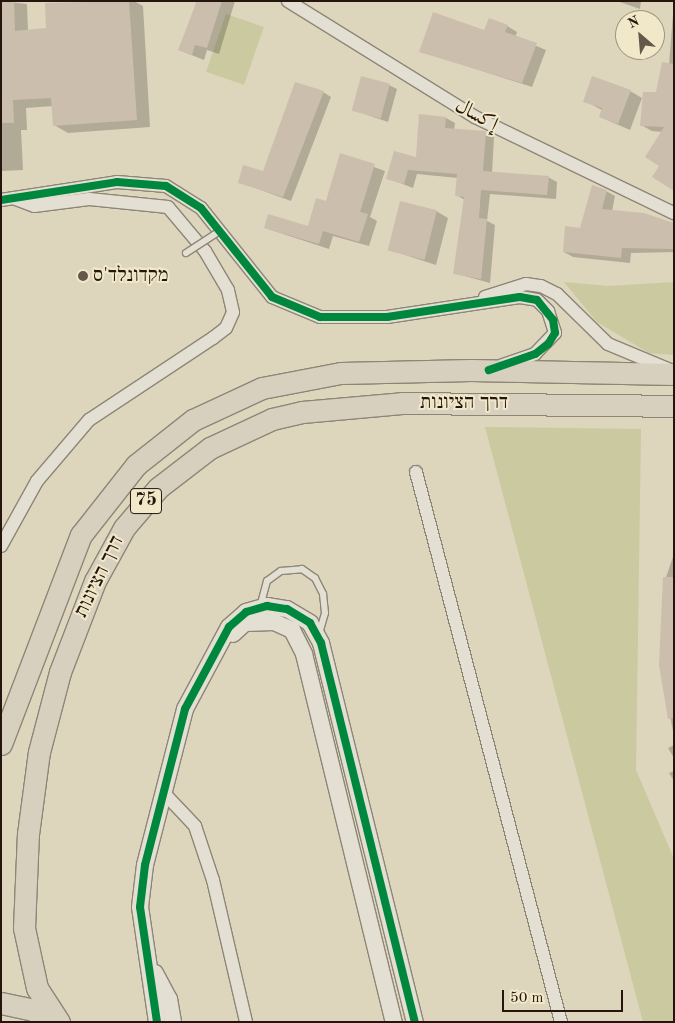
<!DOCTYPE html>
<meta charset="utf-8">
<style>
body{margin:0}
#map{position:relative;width:675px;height:1023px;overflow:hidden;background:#ddd5bc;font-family:"Old Standard TT",Amiri,"Frank Ruhl Libre",serif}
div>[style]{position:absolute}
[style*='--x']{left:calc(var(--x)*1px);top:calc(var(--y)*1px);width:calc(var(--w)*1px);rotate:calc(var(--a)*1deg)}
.green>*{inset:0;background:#cac99f;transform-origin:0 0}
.shadow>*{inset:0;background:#0003}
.building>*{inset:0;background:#ccbead;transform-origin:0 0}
.roads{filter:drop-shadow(1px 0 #8d8677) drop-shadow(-1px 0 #8d8677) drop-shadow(0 1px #8d8677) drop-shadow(0 -1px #8d8677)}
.service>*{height:6px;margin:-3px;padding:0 3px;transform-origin:3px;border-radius:3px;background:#e3dfd3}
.minor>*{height:12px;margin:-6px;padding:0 6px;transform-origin:6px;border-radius:6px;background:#e3dfd3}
.tertiary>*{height:16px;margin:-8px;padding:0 8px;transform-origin:8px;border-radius:8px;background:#e3dfd3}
.trunk>*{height:21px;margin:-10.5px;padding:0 10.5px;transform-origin:10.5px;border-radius:10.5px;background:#d7d0bf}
.bridges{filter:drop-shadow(1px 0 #8d8677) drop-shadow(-1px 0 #8d8677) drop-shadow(0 1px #8d8677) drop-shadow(0 -1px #8d8677)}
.service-bridge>*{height:6px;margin:-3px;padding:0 3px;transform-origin:3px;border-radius:3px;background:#e3dfd3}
.cycleway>*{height:8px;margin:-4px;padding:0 4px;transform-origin:4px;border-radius:4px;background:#00873e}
.dots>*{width:14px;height:14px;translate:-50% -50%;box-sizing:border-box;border:2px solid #f1e8ca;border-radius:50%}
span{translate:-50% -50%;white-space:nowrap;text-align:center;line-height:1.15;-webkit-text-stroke:4px #f1e8ca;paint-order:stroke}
.shield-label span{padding:1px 4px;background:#f1e8ca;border:1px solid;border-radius:4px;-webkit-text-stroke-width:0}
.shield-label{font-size:19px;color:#25150c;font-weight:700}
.street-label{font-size:20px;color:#25150c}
.poi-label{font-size:20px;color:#25150c}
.left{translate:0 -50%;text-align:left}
.frame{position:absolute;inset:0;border:2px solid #25150c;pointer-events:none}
.north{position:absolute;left:615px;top:10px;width:50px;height:50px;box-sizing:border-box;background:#f1e8ca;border:1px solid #9f947e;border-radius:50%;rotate:333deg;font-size:14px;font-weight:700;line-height:20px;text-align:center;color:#25150c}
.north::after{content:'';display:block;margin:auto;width:18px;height:22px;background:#65584a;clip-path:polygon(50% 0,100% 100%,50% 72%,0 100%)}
.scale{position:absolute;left:502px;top:990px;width:121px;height:22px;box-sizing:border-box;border:2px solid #25150c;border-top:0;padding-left:6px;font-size:15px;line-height:18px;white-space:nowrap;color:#25150c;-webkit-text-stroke:4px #f1e8ca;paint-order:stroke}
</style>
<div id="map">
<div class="green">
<div style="left:226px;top:14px;width:40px;height:61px;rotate:19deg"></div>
<div style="clip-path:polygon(564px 282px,608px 286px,674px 282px,674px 355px,649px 353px,597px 322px)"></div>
<div style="clip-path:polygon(485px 427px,641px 429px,636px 770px,674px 859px,674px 1022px,643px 1022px)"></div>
</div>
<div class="shadow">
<div style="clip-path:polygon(1px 1px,27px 4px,28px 31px,48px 30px,46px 4px,134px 1px,143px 6px,150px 127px,68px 133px,54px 125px,53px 106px,26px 108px,27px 130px,21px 130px,23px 170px,1px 171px)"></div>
<div style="clip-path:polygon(197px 1px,235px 1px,219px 54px,207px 50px,204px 60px,179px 50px)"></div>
<div style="clip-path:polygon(617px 1px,641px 1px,640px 9px)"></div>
<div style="clip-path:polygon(674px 1px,674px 133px,652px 131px,641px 125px,669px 65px)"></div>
<div style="clip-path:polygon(507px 26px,517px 32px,515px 37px,546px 50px,532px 87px,420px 51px)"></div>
<div style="clip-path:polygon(389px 85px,397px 89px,388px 122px,353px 110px)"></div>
<div style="clip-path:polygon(630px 91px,642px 98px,630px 130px,600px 117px,602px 110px,585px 101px)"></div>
<div style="clip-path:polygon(323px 92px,331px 97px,291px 201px,239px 182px,264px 173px)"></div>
<div style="clip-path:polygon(420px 116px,446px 118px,455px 123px,454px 130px,494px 137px,492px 173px,548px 177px,557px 182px,556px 199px,490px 194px,487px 221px,495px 225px,490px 283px,454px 273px,465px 200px,456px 195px,458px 178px,417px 174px,413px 188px,387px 178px,417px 159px)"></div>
<div style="clip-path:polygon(341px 155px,385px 171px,370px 217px,377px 221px,369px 246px,333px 236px,329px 249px,265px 228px,308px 227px,326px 202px)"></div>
<div style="clip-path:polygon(606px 191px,615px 196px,612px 211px,674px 223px,674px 252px,631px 253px,630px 263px,573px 257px,564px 252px)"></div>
<div style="clip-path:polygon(436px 211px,448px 218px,436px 265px,390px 250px)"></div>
<div style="clip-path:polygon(674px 554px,674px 736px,660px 665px,664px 583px)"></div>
<div style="clip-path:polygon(674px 745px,674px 758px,668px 748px)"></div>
<div style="clip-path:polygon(674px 771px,674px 781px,669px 773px)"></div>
</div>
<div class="building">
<div style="clip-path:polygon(1px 1px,14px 1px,15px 31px,46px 28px,45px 3px,129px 1px,137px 120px,53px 126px,51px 98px,13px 100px,14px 123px,1px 123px)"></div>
<div style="clip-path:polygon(197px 1px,222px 1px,207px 48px,195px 45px,192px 55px,178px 50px)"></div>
<div style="clip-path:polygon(433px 12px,484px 30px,489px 18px,508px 25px,505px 32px,537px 43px,522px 83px,419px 52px)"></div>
<div style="clip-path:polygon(662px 62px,674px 64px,674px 191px,652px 177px,659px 166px,645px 157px,664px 127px,640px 126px,643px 92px,656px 92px)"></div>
<div style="left:361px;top:76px;width:30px;height:36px;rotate:15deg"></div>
<div style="clip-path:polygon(592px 76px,631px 90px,618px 124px,599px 117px,602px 108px,583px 102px)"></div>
<div style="clip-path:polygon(295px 82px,324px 91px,283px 197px,238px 183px,243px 165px,263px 171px)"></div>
<div style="clip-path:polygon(419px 114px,446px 117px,445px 128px,486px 131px,483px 171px,549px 176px,547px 195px,481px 190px,479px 218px,487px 219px,481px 279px,453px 274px,464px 197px,455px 196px,457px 174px,408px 170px,404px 184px,386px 179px,394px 151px,416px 157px)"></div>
<div style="clip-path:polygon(340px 153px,375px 164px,360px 212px,368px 214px,359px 242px,323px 231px,319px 244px,264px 228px,268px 214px,308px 226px,316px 198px,326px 201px)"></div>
<div style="clip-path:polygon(592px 185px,607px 190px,602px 209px,644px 213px,674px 223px,674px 249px,622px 248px,621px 258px,563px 252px,565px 226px,580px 228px)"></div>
<div style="left:400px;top:201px;width:38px;height:51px;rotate:14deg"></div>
<div style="clip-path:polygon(663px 577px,674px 577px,674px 718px,668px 719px,659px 665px)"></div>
</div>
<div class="roads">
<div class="service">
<div style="--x:260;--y:607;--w:27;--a:-75"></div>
<div style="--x:267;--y:581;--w:17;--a:-36"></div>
<div style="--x:281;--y:571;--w:21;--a:-5"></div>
<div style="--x:302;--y:569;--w:16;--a:35"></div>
<div style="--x:315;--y:578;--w:18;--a:63"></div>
<div style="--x:323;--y:594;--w:19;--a:84"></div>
<div style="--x:325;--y:613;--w:22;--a:106"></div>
</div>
<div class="minor">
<div style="--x:288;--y:1;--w:220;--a:31.8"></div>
<div style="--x:475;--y:117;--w:221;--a:25.8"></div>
<div style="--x:1;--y:200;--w:117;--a:-8.8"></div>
<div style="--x:117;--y:182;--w:49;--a:4.7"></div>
<div style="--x:166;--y:186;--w:41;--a:32.2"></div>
<div style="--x:201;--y:208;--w:114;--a:51.4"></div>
<div style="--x:272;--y:297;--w:52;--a:22.6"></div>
<div style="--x:320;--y:317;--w:67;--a:0"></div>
<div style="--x:387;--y:317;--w:134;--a:-8.6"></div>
<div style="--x:520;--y:297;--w:17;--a:10"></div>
<div style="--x:537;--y:300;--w:16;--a:45"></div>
<div style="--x:548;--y:311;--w:23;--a:72"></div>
<div style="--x:555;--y:333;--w:29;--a:134"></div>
<div style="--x:535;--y:354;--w:36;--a:161"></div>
<div style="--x:485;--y:297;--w:43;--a:-17.6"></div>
<div style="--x:526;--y:284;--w:15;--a:8"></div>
<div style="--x:541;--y:286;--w:18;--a:27"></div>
<div style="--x:557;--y:294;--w:71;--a:44.4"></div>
<div style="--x:608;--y:344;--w:65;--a:22.6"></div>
<div style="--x:416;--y:472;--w:569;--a:75.23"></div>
<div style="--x:1;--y:546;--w:74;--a:-61"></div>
<div style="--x:37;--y:481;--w:80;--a:-49.6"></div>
<div style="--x:89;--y:420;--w:149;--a:-33.5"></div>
<div style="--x:213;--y:338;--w:16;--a:-38"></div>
<div style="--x:226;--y:328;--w:17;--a:-66"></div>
<div style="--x:233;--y:312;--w:23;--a:-103"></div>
<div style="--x:228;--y:290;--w:45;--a:-120.5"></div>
<div style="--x:205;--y:251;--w:57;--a:-130.1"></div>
<div style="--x:168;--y:207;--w:79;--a:-174.2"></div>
<div style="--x:89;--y:199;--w:55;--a:172.7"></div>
<div style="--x:34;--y:206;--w:22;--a:-159"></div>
<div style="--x:163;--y:792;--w:47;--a:46.7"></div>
<div style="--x:195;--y:826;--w:57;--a:71.6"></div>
<div style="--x:213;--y:880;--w:146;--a:76.9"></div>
</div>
<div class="tertiary">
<div style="--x:233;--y:634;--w:16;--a:-43"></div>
<div style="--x:245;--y:623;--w:29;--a:-2"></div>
<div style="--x:274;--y:622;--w:20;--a:24"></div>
<div style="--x:292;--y:630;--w:27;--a:63"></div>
<div style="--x:304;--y:654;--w:379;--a:76.3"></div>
<div style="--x:155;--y:973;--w:30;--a:62"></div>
<div style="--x:169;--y:999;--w:23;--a:80"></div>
<div style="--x:157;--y:1022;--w:116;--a:-98.4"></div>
<div style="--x:140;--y:907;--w:42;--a:-83.2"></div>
<div style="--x:145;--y:865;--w:161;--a:-75.6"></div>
<div style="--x:185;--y:709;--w:93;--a:-61.8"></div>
<div style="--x:229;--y:627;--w:23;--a:-41"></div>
<div style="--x:246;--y:612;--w:22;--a:-16"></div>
<div style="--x:267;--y:606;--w:20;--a:9"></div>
<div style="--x:287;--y:609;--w:27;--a:31"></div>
<div style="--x:310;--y:623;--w:23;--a:61"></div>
<div style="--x:321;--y:643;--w:390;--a:76.1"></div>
</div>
<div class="trunk">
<div style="--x:1;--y:744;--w:224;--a:-69.1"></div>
<div style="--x:81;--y:535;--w:89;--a:-51.8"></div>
<div style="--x:136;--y:465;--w:73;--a:-38.3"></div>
<div style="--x:193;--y:420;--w:76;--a:-24.9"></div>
<div style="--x:262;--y:388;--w:80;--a:-10.8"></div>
<div style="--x:341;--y:373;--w:130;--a:-1.3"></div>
<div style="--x:471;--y:370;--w:203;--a:1.1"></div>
<div style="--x:1;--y:1003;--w:33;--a:12"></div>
<div style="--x:33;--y:1010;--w:24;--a:30"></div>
<div style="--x:59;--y:1022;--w:40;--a:-122.9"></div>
<div style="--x:37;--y:988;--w:61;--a:-102.2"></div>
<div style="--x:24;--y:928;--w:94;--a:-87.6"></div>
<div style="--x:28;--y:834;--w:83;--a:-82.4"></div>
<div style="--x:39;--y:752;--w:83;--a:-75.3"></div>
<div style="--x:60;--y:672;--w:97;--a:-69"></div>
<div style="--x:95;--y:581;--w:60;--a:-61.3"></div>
<div style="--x:124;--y:528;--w:52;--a:-49.6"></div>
<div style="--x:158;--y:488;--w:66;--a:-37.6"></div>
<div style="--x:210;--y:448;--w:68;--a:-25.1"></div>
<div style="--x:272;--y:419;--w:31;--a:-13"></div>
<div style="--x:302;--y:412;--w:100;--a:-5.1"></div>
<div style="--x:402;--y:403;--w:272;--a:0.6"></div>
</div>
</div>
<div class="bridges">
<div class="service-bridge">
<div style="--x:186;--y:253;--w:38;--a:-33"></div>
</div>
</div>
<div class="cycleway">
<div style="--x:1;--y:200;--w:117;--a:-8.8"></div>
<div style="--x:117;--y:182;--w:49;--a:4.7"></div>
<div style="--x:166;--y:186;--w:41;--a:32.2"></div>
<div style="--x:201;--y:208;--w:114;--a:51.4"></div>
<div style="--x:272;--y:297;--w:52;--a:22.6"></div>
<div style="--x:320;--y:317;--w:67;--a:0"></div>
<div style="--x:387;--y:317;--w:134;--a:-8.6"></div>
<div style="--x:520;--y:297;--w:17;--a:10"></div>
<div style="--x:537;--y:300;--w:26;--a:51"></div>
<div style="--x:553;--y:320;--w:13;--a:81"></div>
<div style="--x:555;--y:333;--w:13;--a:122"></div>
<div style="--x:548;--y:344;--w:16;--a:142"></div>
<div style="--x:535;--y:354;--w:49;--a:160.8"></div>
<div style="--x:157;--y:1022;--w:116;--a:-98.4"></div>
<div style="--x:140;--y:907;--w:42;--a:-83.2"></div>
<div style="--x:145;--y:865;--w:161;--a:-75.6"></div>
<div style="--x:185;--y:709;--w:93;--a:-61.8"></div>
<div style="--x:229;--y:627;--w:23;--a:-41"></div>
<div style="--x:246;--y:612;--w:22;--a:-16"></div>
<div style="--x:267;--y:606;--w:20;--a:9"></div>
<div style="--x:287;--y:609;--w:27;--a:31"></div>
<div style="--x:310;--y:623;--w:23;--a:61"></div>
<div style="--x:321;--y:643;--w:390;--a:76.1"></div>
</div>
<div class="dots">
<div style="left:83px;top:276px;background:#65584a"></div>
</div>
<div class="shield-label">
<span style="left:146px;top:501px">75</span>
</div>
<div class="street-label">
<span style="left:476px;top:116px;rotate:29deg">إكسال</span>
<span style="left:464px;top:403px">דרך הציונות</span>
<span style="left:100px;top:577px;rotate:-64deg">דרך הציונות</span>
</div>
<div class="poi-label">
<span class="left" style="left:93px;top:276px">מקדונלד'ס</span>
</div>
<div class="frame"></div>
<div class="north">N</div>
<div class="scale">50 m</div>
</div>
